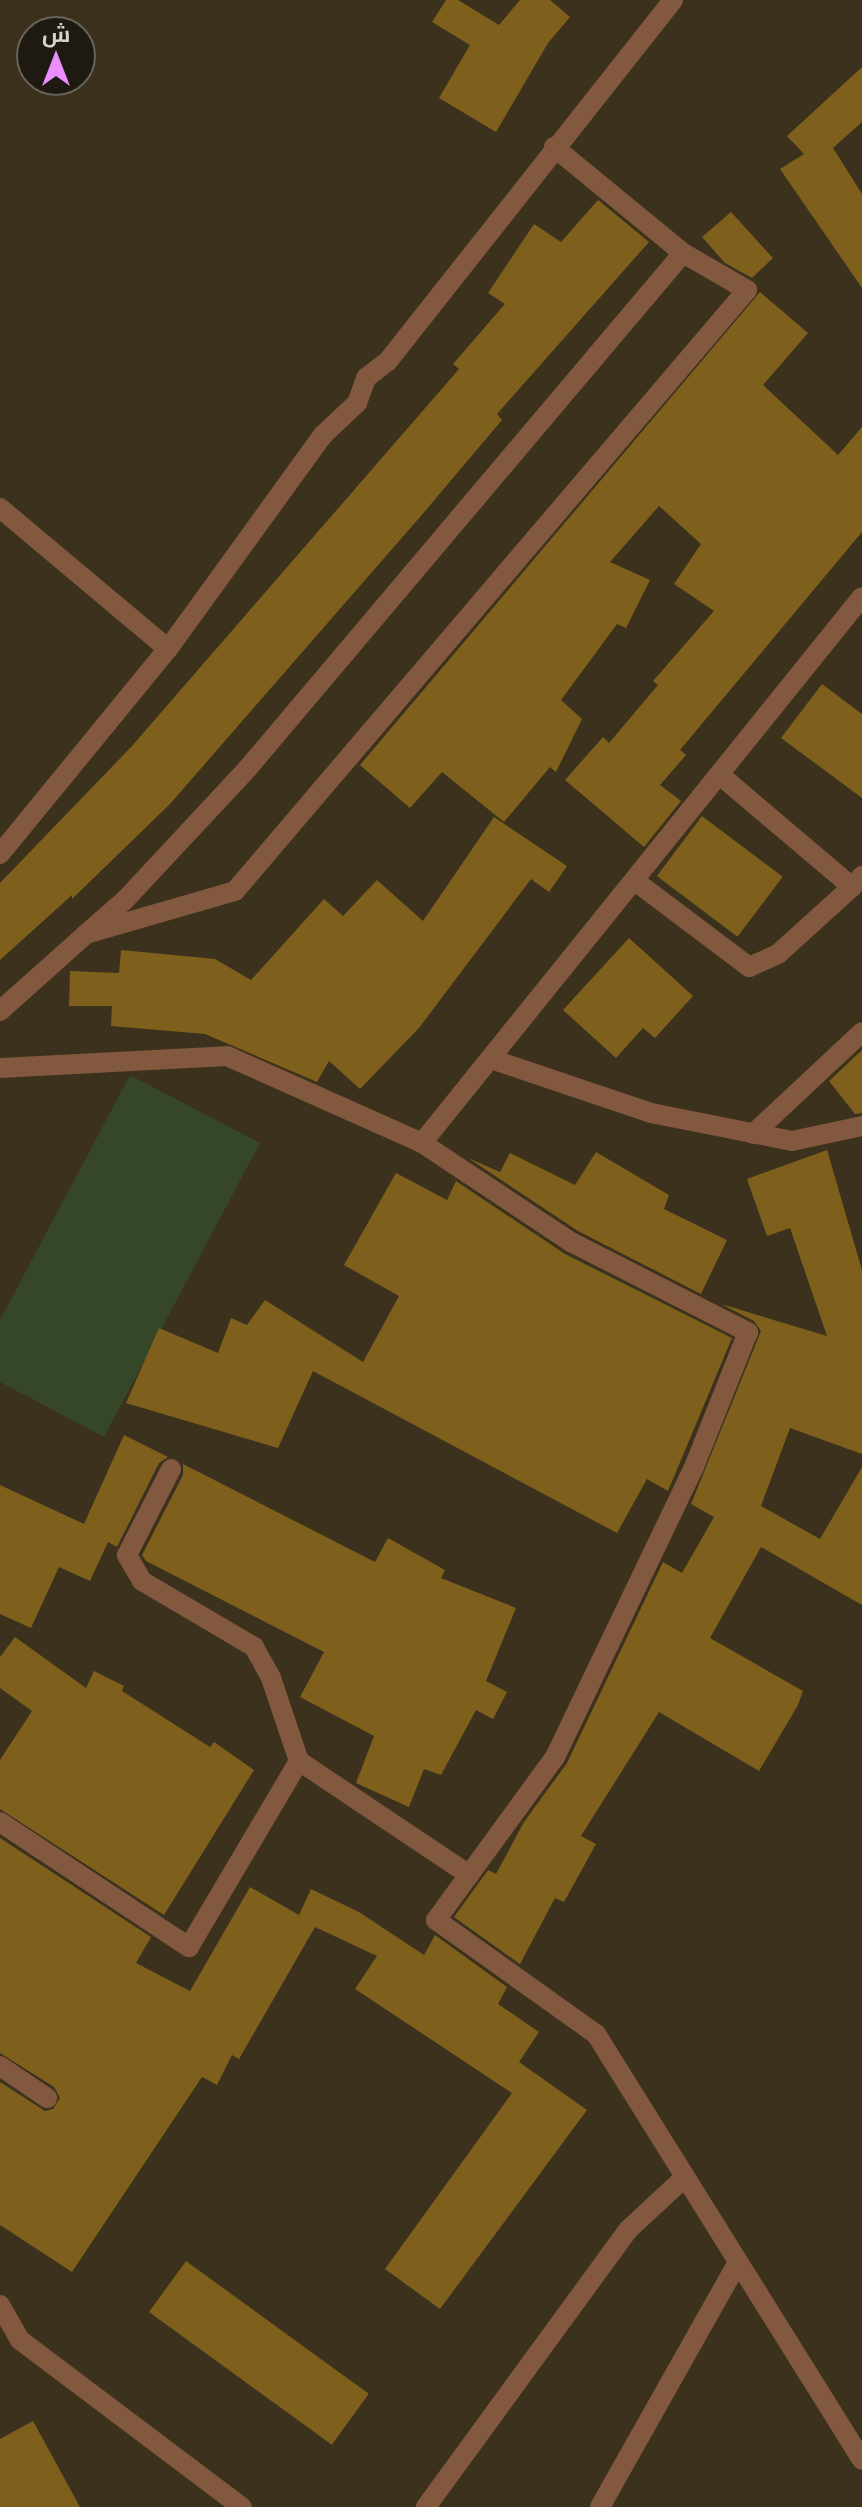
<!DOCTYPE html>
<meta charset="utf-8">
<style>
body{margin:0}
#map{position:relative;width:862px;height:2507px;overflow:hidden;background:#3b311d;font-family:"Archivo Narrow",Cairo,sans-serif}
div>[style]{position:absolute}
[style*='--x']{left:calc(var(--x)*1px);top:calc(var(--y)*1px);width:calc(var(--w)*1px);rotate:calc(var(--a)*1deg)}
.green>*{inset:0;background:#364727}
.building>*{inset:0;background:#7e601c;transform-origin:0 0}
.street>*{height:20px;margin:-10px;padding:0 10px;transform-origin:10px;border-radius:10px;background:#82583e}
span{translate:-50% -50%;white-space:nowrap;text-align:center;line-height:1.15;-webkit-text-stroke:6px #1e1a11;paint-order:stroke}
.north{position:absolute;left:16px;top:16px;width:80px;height:80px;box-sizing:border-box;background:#1e1a11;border:2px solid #69645a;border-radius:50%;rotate:0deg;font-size:22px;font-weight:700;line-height:32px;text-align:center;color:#d9d3c7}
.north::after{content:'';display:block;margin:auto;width:28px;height:36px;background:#ea8dfd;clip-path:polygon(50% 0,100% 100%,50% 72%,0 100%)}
</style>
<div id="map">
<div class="green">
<div style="clip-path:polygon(130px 1075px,260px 1143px,104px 1437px,0 1382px,0 1320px)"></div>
</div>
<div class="building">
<div style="clip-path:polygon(446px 0,458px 0,499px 25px,520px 0,550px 0,570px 17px,548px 43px,496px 132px,439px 98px,470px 45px,432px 22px)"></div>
<div style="clip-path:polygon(862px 67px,862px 122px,833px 148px,862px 194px,862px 288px,780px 169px,804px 154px,787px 136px)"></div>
<div style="clip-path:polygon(598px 200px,649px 242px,497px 414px,502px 420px,420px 517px,170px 804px,72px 899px,72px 895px,0 960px,0 883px,132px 746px,459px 369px,453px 364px,505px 304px,488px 293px,534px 224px,561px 242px)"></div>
<div style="clip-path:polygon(731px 212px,773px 258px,752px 278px,725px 263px,702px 237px)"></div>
<div style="clip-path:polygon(760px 292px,808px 333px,763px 385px,838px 455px,862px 427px,862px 532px,680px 750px,686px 755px,660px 785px,681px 801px,644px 847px,565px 780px,603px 737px,609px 743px,658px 685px,653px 681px,714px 611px,674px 584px,701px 544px,659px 506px,610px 562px,650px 580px,626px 628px,617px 624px,561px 700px,582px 719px,556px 772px,550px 767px,504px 822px,442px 772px,410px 808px,360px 765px)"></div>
<div style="clip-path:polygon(822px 684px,862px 714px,862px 798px,781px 738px)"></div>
<div style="left:702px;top:816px;width:101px;height:75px;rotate:37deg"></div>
<div style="clip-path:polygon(494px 817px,567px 866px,549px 892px,531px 879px,419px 1028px,360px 1089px,329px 1061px,317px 1082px,205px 1034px,111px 1026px,112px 1006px,69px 1006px,70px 971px,119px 973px,121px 950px,215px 959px,251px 980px,324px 899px,343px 916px,377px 880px,423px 921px)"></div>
<div style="clip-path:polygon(629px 938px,693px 996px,655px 1038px,643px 1028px,616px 1058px,563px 1010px)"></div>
<div style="clip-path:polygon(862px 1050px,862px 1113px,855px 1114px,829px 1081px)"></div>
<div style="clip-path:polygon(827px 1150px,862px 1270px,862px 1454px,790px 1428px,761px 1506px,820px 1539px,862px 1467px,862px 1605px,761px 1547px,710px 1638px,803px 1691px,798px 1705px,759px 1771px,659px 1712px,581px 1836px,596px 1844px,564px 1902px,555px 1898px,520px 1964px,454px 1917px,488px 1870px,496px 1874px,524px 1822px,567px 1763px,663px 1562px,682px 1573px,714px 1517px,691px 1504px,761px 1331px,754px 1321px,721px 1304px,827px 1336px,790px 1228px,767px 1236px,747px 1179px)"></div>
<div style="clip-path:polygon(596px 1152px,669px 1195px,664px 1209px,727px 1240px,701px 1294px,578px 1231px,468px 1158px,500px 1172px,510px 1153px,575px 1185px)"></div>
<div style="clip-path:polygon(396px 1173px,447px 1200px,456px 1181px,565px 1254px,732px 1338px,668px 1491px,647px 1479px,617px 1533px,313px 1371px,278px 1448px,126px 1403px,159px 1328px,218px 1353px,231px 1318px,247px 1325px,265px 1300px,363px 1362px,399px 1296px,344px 1265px)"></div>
<div style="clip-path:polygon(124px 1435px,168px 1457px,159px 1463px,117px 1547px,108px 1542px,90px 1581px,59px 1567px,31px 1628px,0 1614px,0 1485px,84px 1524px)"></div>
<div style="clip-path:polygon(183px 1464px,375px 1562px,388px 1538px,445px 1570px,441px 1578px,516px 1608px,486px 1681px,507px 1692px,493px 1719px,476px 1710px,441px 1775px,424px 1769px,409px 1807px,356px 1783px,374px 1736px,300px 1697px,324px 1652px,146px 1561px,142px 1555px,183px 1475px)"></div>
<div style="clip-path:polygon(15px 1637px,86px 1688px,94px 1671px,124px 1686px,122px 1691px,210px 1747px,214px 1742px,254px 1770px,164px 1915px,0 1809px,0 1760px,32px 1711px,0 1688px,0 1657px)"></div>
<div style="clip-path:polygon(0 1838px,151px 1937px,136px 1963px,190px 1991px,250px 1887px,299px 1915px,311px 1889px,359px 1912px,424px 1955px,435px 1935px,507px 1987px,498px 2004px,539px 2032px,519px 2062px,587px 2110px,440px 2309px,385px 2269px,512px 2093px,355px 1989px,377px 1956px,315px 1927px,239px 2059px,232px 2055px,217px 2085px,202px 2077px,72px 2272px,0 2225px,0 2082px,45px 2111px,53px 2109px,60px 2098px,54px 2087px,0 2053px)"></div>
<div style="left:186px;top:2261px;width:226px;height:63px;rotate:36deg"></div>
<div style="clip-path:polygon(33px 2421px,80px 2507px,0 2507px,0 2439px)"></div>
</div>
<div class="street">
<div style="--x:554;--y:147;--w:167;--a:39.4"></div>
<div style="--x:0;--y:508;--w:219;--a:40"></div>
<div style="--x:720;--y:775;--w:173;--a:40.3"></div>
<div style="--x:852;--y:887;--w:15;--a:-48"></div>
<div style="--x:0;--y:854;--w:265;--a:-50.7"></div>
<div style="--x:168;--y:649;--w:264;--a:-54.1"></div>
<div style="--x:323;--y:435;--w:47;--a:-43.3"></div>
<div style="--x:357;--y:403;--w:27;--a:-70"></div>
<div style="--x:366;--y:378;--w:28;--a:-38"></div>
<div style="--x:388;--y:361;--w:460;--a:-51.7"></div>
<div style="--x:635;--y:881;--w:143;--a:37"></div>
<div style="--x:749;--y:967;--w:32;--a:-24"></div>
<div style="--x:778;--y:954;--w:100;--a:-42.2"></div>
<div style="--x:0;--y:1011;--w:115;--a:-41.8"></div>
<div style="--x:86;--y:934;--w:52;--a:-41.1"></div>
<div style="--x:125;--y:900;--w:180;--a:-47"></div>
<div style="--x:248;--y:768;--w:674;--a:-49.81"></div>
<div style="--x:683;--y:253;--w:74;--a:30"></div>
<div style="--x:747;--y:290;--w:790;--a:130.43"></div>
<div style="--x:235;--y:891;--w:155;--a:163.9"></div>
<div style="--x:491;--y:1059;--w:169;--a:18.6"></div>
<div style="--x:651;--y:1113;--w:144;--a:11.2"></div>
<div style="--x:792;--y:1141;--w:72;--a:-12.1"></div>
<div style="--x:0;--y:1068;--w:227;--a:-3"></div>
<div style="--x:227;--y:1056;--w:214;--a:24"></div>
<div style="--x:422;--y:1143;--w:179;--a:33.6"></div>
<div style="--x:571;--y:1242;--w:199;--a:27"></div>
<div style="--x:748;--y:1332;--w:145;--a:111.8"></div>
<div style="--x:694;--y:1467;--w:322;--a:115.6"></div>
<div style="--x:555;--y:1757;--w:202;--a:126.1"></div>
<div style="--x:436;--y:1920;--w:196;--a:35.5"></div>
<div style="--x:596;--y:2034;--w:502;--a:58.02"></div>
<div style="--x:753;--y:1134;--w:149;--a:-43.1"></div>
<div style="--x:422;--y:1143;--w:701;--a:-51.14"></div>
<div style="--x:171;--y:1469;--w:97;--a:117.1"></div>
<div style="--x:127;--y:1555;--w:30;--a:60"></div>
<div style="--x:142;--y:1581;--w:130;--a:30.5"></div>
<div style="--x:254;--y:1647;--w:35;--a:61"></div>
<div style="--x:271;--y:1678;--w:88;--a:71.4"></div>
<div style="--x:0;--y:1822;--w:227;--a:33.5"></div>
<div style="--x:189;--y:1947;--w:216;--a:-59.4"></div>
<div style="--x:299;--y:1761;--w:205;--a:33.8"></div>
<div style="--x:0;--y:2066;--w:57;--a:34.2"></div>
<div style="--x:0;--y:2305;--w:40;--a:60.3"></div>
<div style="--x:20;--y:2340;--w:278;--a:37"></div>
<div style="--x:426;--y:2507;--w:343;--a:-53.9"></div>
<div style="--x:628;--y:2230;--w:78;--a:-42.9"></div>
<div style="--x:600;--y:2507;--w:281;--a:-60.6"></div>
</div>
<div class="north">ش</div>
</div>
